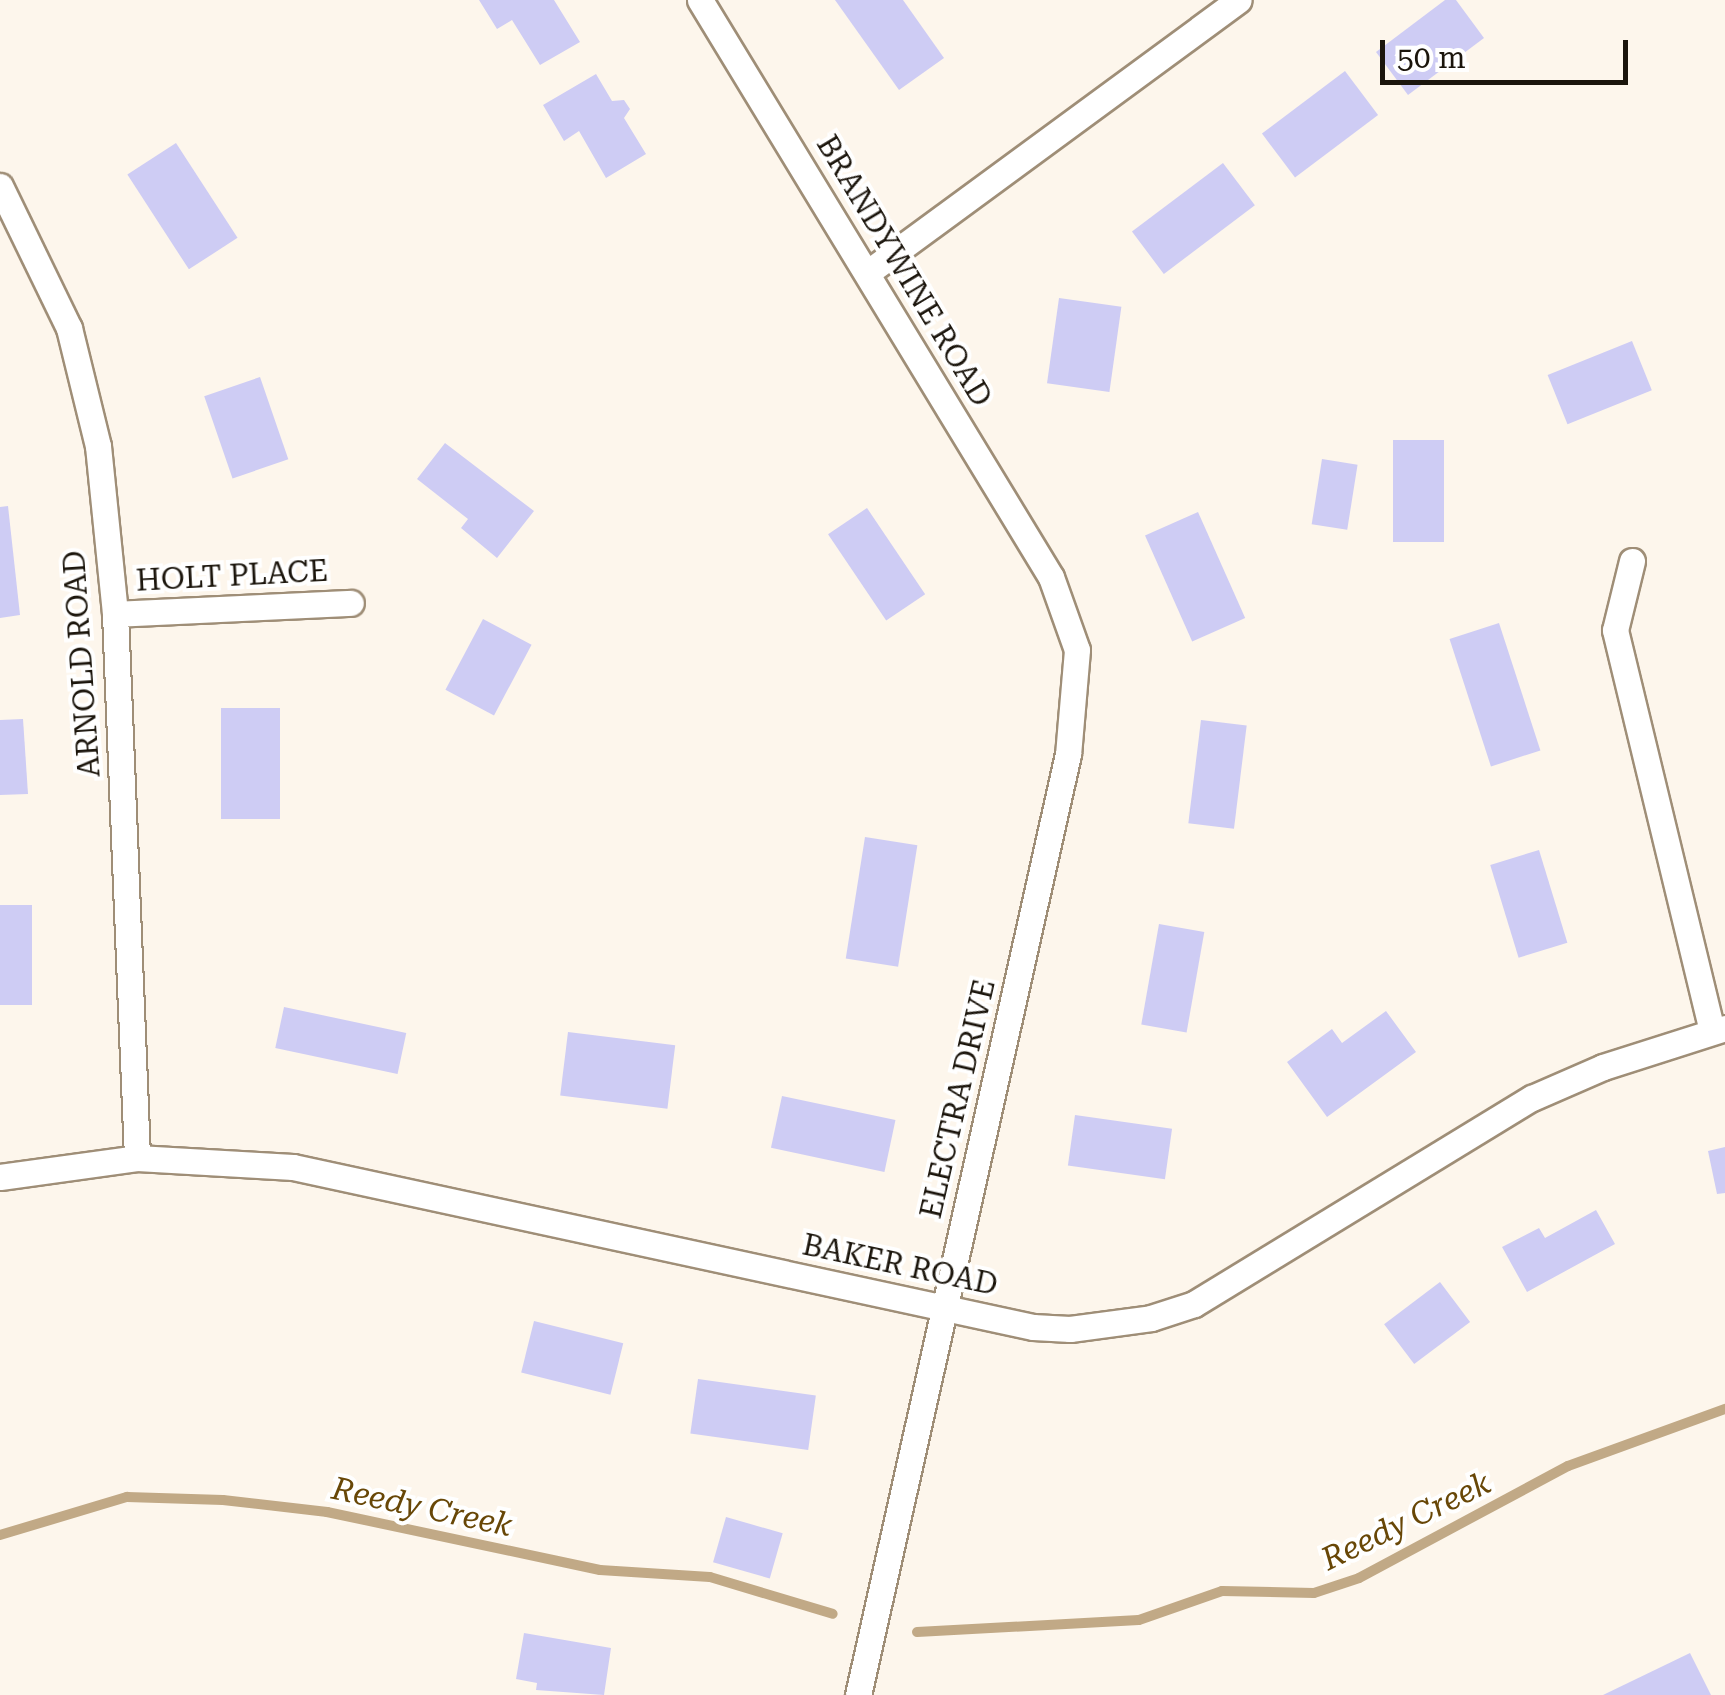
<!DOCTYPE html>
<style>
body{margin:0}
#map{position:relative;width:1725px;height:1695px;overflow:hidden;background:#fdf6ec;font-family:"Roboto Serif",serif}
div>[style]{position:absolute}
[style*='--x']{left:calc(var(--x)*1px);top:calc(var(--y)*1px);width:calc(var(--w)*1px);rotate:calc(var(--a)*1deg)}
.stream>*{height:10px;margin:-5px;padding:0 5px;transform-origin:5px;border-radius:5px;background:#c1a986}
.building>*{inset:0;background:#ceccf4;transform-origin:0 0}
.roads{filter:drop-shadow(2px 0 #9f8e77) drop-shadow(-2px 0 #9f8e77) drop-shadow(0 2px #9f8e77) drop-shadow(0 -2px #9f8e77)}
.minor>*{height:25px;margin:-12.5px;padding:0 12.5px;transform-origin:12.5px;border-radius:12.5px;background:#fff}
span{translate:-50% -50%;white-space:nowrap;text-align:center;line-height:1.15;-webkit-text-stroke:8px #fff;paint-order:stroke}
.street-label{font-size:30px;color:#1b150c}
.water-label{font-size:32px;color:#684707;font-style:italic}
.scale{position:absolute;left:1380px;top:40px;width:248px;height:45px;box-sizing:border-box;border:5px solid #1b150c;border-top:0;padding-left:12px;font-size:30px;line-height:35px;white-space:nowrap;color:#1b150c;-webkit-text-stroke:8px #fff;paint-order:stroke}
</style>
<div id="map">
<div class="stream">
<div style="--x:0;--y:1535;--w:133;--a:-16.7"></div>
<div style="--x:127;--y:1497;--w:96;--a:1.8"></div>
<div style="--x:223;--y:1500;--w:105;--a:6.6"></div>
<div style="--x:327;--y:1512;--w:279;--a:12"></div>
<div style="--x:600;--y:1570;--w:110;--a:3.6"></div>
<div style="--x:710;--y:1577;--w:128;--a:16.7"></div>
<div style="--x:917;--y:1632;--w:222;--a:-3.1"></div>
<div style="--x:1139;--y:1620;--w:88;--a:-19.3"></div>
<div style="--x:1222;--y:1591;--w:92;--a:1.2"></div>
<div style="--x:1314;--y:1593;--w:47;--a:-18.4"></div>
<div style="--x:1359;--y:1578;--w:237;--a:-28.2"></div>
<div style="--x:1568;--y:1466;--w:167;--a:-20"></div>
</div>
<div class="building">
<div style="clip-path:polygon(479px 0,554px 0,580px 42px,540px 65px,512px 20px,497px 29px)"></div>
<div style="clip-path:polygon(835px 0,903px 0,944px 58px,899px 90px)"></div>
<div style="clip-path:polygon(1445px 0,1456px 0,1484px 38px,1408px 95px,1376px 52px)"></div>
<div style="left:1345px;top:71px;width:55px;height:104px;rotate:53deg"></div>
<div style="clip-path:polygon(596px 74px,612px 101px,624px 100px,630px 109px,624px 118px,646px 154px,606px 178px,579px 131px,564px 141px,543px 105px)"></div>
<div style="left:176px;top:143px;width:113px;height:58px;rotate:57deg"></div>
<div style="left:1223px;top:163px;width:53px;height:114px;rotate:53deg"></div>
<div style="left:1059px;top:298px;width:63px;height:86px;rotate:8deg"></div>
<div style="left:1632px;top:341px;width:53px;height:91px;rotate:68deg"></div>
<div style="left:260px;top:377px;width:87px;height:59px;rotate:71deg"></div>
<div style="left:1393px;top:440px;width:51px;height:102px"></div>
<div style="clip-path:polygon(445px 443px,534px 511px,497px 558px,461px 528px,468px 519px,417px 479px)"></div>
<div style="left:1322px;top:459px;width:36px;height:66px;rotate:9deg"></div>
<div style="clip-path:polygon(8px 506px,20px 615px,0 618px,0 507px)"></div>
<div style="left:867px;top:508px;width:104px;height:47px;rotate:56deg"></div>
<div style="left:1198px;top:512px;width:116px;height:58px;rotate:66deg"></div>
<div style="left:483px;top:619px;width:55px;height:80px;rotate:28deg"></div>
<div style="left:1499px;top:623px;width:134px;height:52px;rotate:72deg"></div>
<div style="left:221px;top:708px;width:59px;height:111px"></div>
<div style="clip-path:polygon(23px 719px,28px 794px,0 795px,0 720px)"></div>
<div style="left:1201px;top:720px;width:46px;height:104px;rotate:7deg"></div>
<div style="left:865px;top:837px;width:53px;height:123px;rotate:9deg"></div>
<div style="left:1539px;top:850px;width:97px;height:51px;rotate:73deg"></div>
<div style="left:0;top:905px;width:32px;height:100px"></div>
<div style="left:1159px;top:924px;width:46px;height:102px;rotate:10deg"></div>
<div style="left:284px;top:1007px;width:125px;height:42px;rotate:12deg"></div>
<div style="clip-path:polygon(1386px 1011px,1416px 1052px,1327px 1117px,1287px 1062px,1332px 1029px,1342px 1043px)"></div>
<div style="left:568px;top:1032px;width:108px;height:64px;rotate:7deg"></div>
<div style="left:782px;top:1096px;width:116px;height:53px;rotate:12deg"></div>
<div style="left:1075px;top:1115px;width:98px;height:51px;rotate:8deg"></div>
<div style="clip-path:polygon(1725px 1147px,1725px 1193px,1717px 1194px,1708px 1151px)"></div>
<div style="clip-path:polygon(1596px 1210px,1615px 1244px,1527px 1292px,1502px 1247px,1539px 1228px,1545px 1238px)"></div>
<div style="left:1440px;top:1282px;width:50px;height:70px;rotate:53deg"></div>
<div style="left:534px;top:1321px;width:92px;height:53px;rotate:14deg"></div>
<div style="left:698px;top:1379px;width:119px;height:55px;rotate:8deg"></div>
<div style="left:726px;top:1517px;width:59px;height:47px;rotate:16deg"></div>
<div style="clip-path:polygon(524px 1633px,611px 1648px,604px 1695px,536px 1690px,537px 1683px,516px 1679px)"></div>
<div style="clip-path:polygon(1690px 1653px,1711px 1695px,1603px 1695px)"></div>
</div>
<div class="roads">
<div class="minor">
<div style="--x:700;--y:0;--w:675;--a:58.69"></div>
<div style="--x:1051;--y:577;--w:77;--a:70.4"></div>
<div style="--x:1077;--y:650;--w:104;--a:94.9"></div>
<div style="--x:1068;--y:754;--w:964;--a:102.58"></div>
<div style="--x:0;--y:186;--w:158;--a:64.1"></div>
<div style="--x:69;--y:328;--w:122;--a:76.2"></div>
<div style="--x:98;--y:446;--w:169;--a:84.2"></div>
<div style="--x:115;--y:614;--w:544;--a:87.68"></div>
<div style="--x:867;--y:273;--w:461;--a:-36.3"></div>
<div style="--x:1632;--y:561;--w:71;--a:103.8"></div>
<div style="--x:1615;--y:630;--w:412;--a:76.4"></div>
<div style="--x:115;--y:614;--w:236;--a:-2.7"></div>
<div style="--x:0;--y:1177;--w:138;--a:-7.9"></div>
<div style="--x:137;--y:1158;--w:156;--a:3.3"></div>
<div style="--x:293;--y:1167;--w:757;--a:12.2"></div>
<div style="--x:1033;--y:1327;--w:37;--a:3"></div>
<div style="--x:1070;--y:1329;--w:82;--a:-7.7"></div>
<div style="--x:1151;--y:1318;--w:45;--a:-18"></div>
<div style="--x:1194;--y:1304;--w:396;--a:-31.4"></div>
<div style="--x:1532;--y:1098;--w:77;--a:-23.6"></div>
<div style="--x:1603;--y:1067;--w:128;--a:-17.7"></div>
</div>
</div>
<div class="street-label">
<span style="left:904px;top:271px;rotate:59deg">BRANDYWINE ROAD</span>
<span style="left:232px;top:576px;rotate:-3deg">HOLT PLACE</span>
<span style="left:82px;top:664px;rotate:-94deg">ARNOLD ROAD</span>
<span style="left:958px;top:1099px;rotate:-77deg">ELECTRA DRIVE</span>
<span style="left:900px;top:1265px;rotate:12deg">BAKER ROAD</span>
</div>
<div class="water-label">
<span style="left:422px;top:1507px;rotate:12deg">Reedy Creek</span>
<span style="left:1406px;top:1521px;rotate:-26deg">Reedy Creek</span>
</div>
<div class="scale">50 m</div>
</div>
